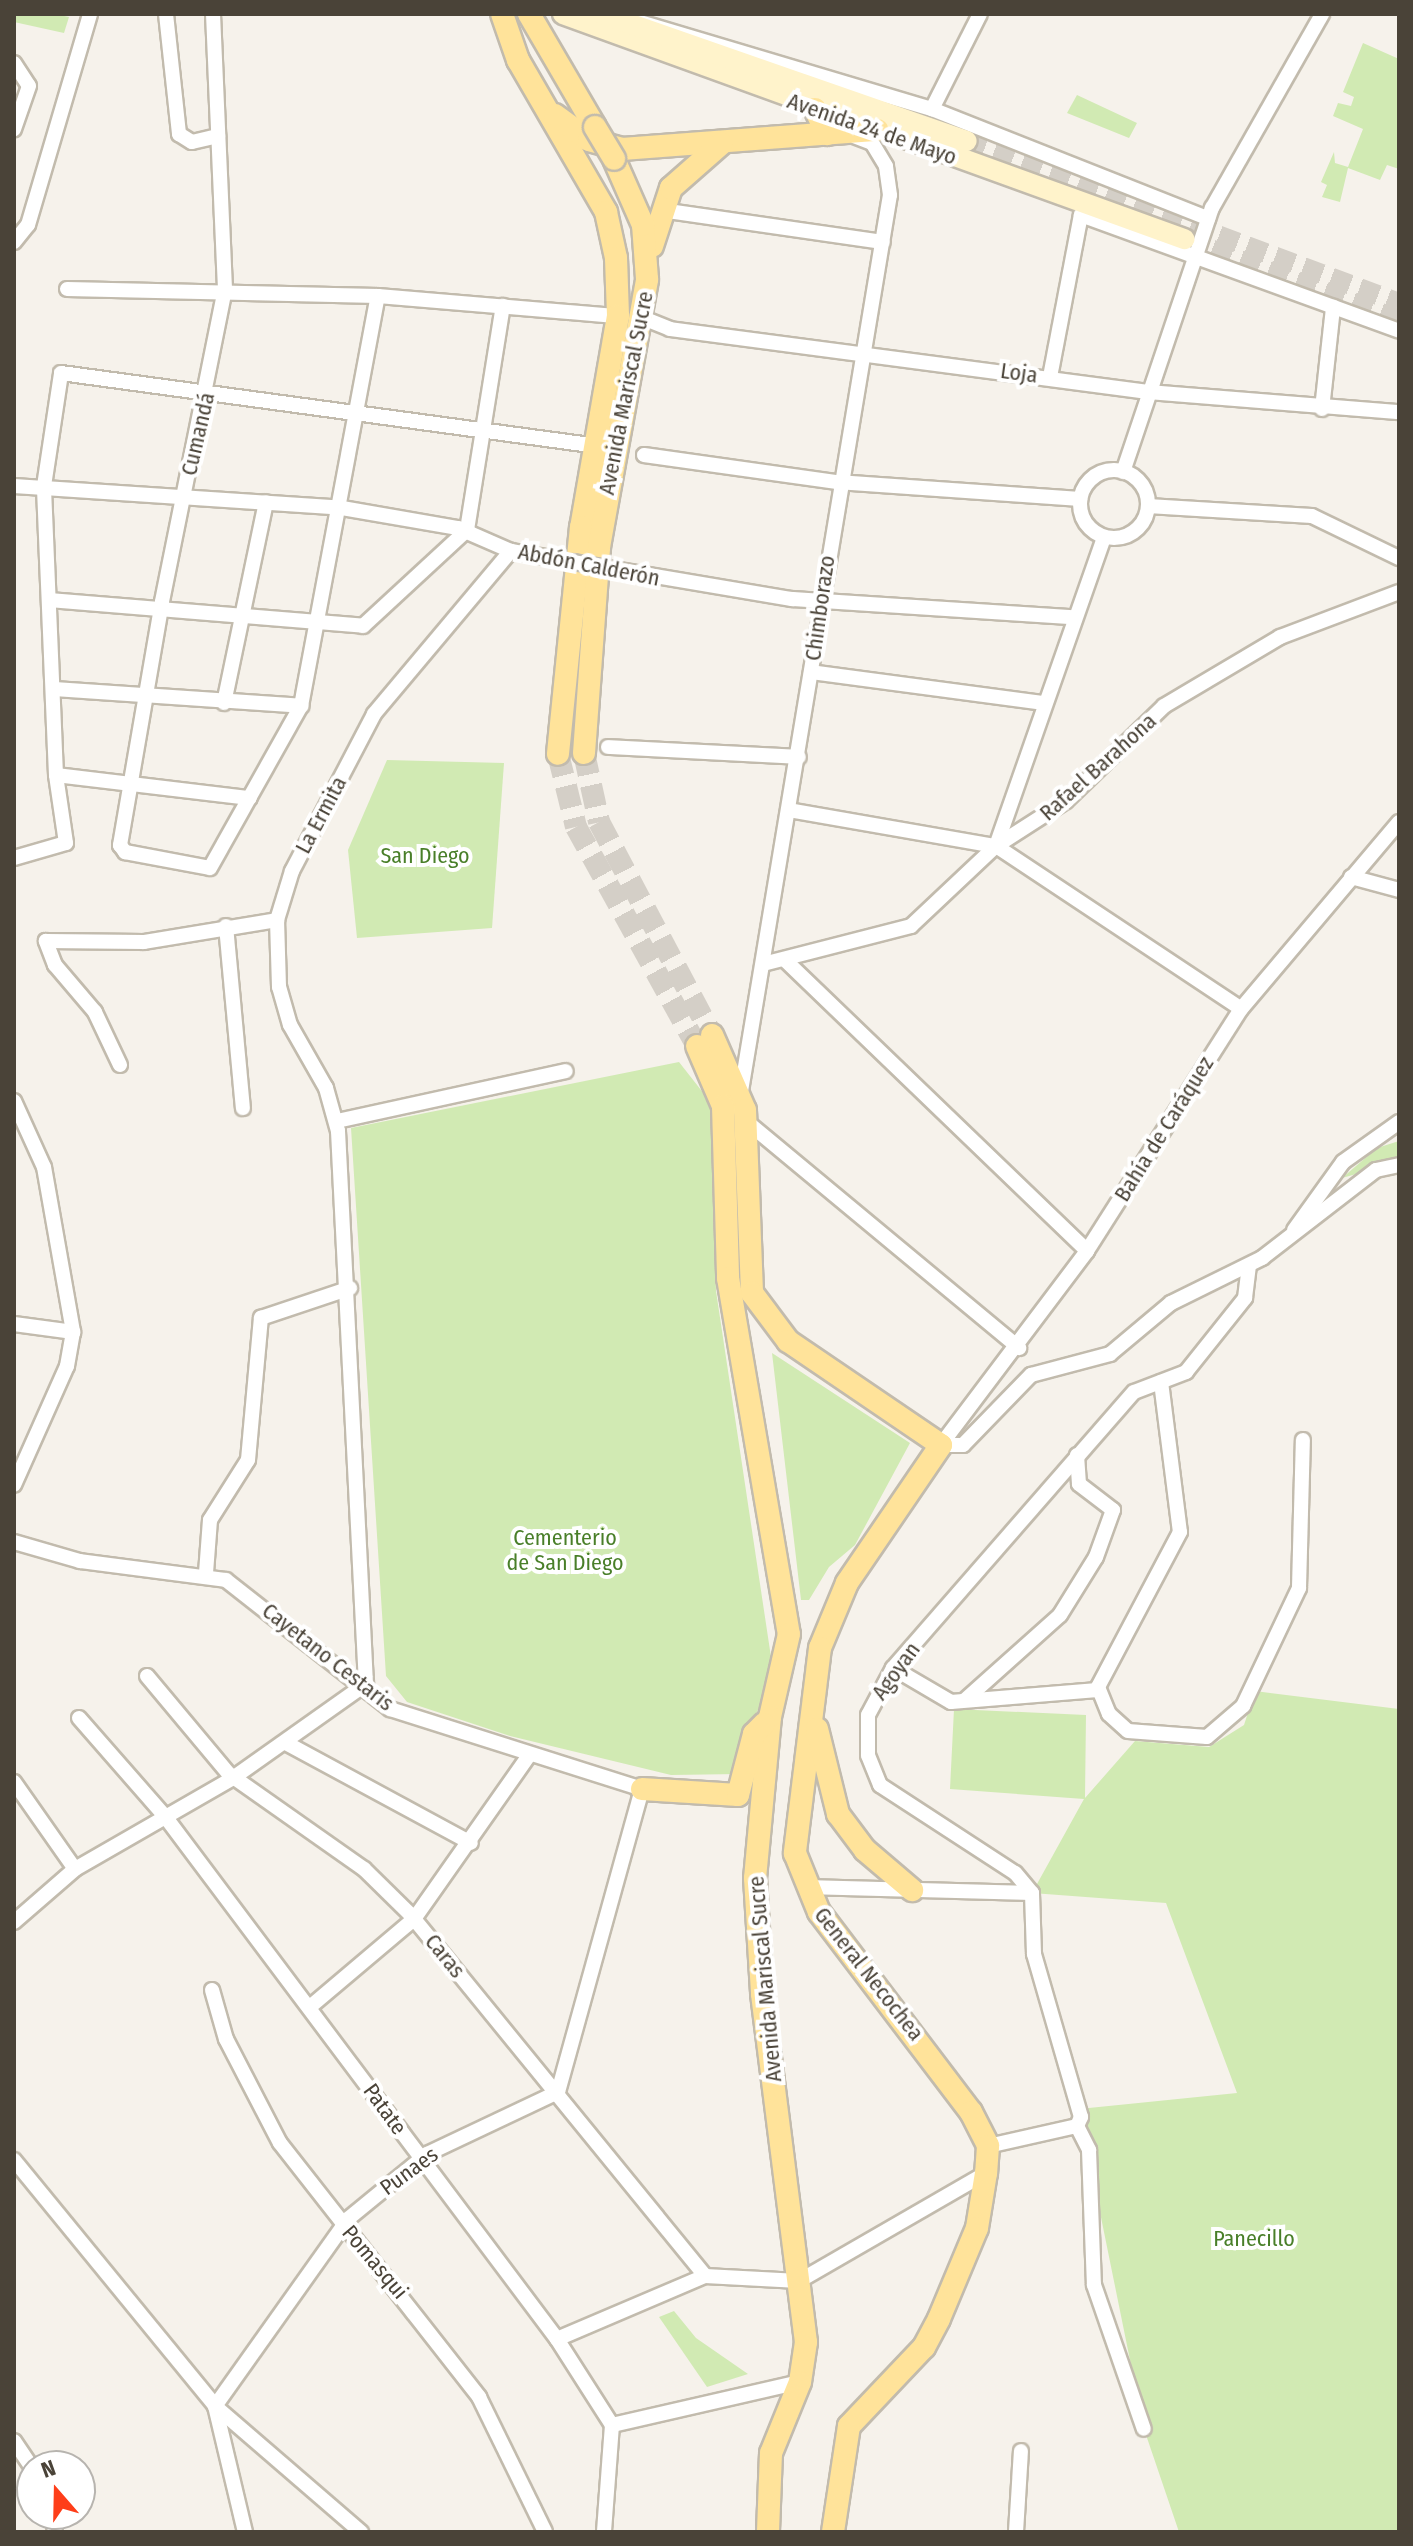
<!DOCTYPE html>
<meta charset="utf-8">
<style>
body{margin:0}
#map{position:relative;width:1413px;height:2546px;overflow:hidden;background:#f6f2eb;font-family:"Fira Sans Condensed",sans-serif}
div>[style]{position:absolute}
[style*='--x']{left:calc(var(--x)*1px);top:calc(var(--y)*1px);width:calc(var(--w)*1px);rotate:calc(var(--a)*1deg)}
.green>*{inset:0;background:#d1eab3}
.secondary-tunnel>*{height:20px;margin-top:-10px;transform-origin:0;background:repeating-linear-gradient(90deg,#d4cfc7 0 20px,transparent 0 30px)}
.primary-tunnel>*{height:22px;margin-top:-11px;transform-origin:0;background:repeating-linear-gradient(90deg,#d4cfc7 0 22px,transparent 0 33px)}
.roads{filter:drop-shadow(2px 0 #c2bbad) drop-shadow(-2px 0 #c2bbad) drop-shadow(0 2px #c2bbad) drop-shadow(0 -2px #c2bbad)}
.minor>*{height:14px;margin:-7px;padding:0 7px;transform-origin:7px;border-radius:7px;background:#fff}
.minor>.ring{margin:-7px;padding:0;box-sizing:content-box;background:none;border:14px solid #fff;border-radius:50%}
.secondary>*{height:20px;margin:-10px;padding:0 10px;transform-origin:10px;border-radius:10px;background:#fff3cb}
.primary>*{height:22px;margin:-11px;padding:0 11px;transform-origin:11px;border-radius:11px;background:#ffe39a}
.bridges{filter:drop-shadow(2px 0 #c2bbad) drop-shadow(-2px 0 #c2bbad) drop-shadow(0 2px #c2bbad) drop-shadow(0 -2px #c2bbad)}
.minor-bridge>*{height:14px;margin:-7px;padding:0 7px;transform-origin:7px;border-radius:7px;background:#fff}
.primary-bridge>*{height:22px;margin:-11px;padding:0 11px;transform-origin:11px;border-radius:11px;background:#ffe39a}
span{translate:-50% -50%;white-space:nowrap;text-align:center;line-height:1.15;-webkit-text-stroke:8px #fff;paint-order:stroke}
.street-label{font-size:22px;color:#4a4338}
.park-label{font-size:22px;color:#497f29}
.frame{position:absolute;inset:0;border:16px solid #4a4338;pointer-events:none}
.north{position:absolute;left:16px;top:2450px;width:80px;height:80px;box-sizing:border-box;background:#fff;border:2px solid #b7b4af;border-radius:50%;rotate:340deg;font-size:22px;font-weight:700;line-height:32px;text-align:center;color:#4a4338}
.north::after{content:'';display:block;margin:auto;width:28px;height:36px;background:#fe3e19;clip-path:polygon(50% 0,100% 100%,50% 72%,0 100%)}
</style>
<div id="map">
<div class="green">
<div style="clip-path:polygon(14px 14px,55px 14px,69px 17px,64px 33px,14px 22px)"></div>
<div style="clip-path:polygon(1363px 43px,1399px 59px,1399px 169px,1387px 165px,1380px 180px,1348px 168px,1340px 202px,1322px 197px,1327px 185px,1321px 182px,1334px 152px,1335px 163px,1348px 167px,1363px 129px,1333px 116px,1338px 103px,1351px 106px,1354px 97px,1343px 92px)"></div>
<div style="clip-path:polygon(1077px 95px,1137px 123px,1129px 138px,1067px 113px)"></div>
<div style="clip-path:polygon(387px 760px,504px 763px,492px 928px,357px 938px,348px 850px)"></div>
<div style="clip-path:polygon(679px 1062px,712px 1104px,716px 1291px,774px 1677px,749px 1728px,739px 1774px,671px 1775px,510px 1736px,407px 1702px,386px 1676px,351px 1128px)"></div>
<div style="clip-path:polygon(1399px 1141px,1399px 1162px,1342px 1178px,1377px 1148px)"></div>
<div style="clip-path:polygon(772px 1353px,910px 1443px,855px 1545px,829px 1567px,809px 1600px,801px 1600px)"></div>
<div style="clip-path:polygon(1255px 1691px,1399px 1709px,1399px 2532px,1179px 2532px,1144px 2429px,1079px 2109px,1237px 2093px,1166px 1903px,1032px 1893px,1084px 1799px,950px 1789px,954px 1709px,1086px 1715px,1085px 1798px,1135px 1741px,1209px 1747px,1244px 1725px)"></div>
<div style="clip-path:polygon(674px 2311px,696px 2338px,748px 2374px,707px 2387px,659px 2317px)"></div>
</div>
<div class="secondary-tunnel">
<div style="--x:966;--y:141;--w:462;--a:20.5"></div>
<div style="--x:1184;--y:239;--w:230;--a:20.6"></div>
</div>
<div class="primary-tunnel">
<div style="--x:584;--y:753;--w:71;--a:77.7"></div>
<div style="--x:599;--y:822;--w:241;--a:62.1"></div>
<div style="--x:558;--y:754;--w:75;--a:76.1"></div>
<div style="--x:576;--y:827;--w:250;--a:61.1"></div>
</div>
<div class="roads">
<div class="minor">
<div style="--x:166;--y:14;--w:121;--a:83.8"></div>
<div style="--x:179;--y:134;--w:15;--a:32"></div>
<div style="--x:192;--y:142;--w:27;--a:-13"></div>
<div style="--x:213;--y:14;--w:275;--a:87.5"></div>
<div style="--x:225;--y:289;--w:319;--a:101.4"></div>
<div style="--x:162;--y:602;--w:247;--a:99.8"></div>
<div style="--x:120;--y:845;--w:9;--a:54"></div>
<div style="--x:125;--y:852;--w:86;--a:10.7"></div>
<div style="--x:210;--y:868;--w:186;--a:-60.7"></div>
<div style="--x:301;--y:706;--w:417;--a:-79.4"></div>
<div style="--x:623;--y:17;--w:322;--a:16.6"></div>
<div style="--x:932;--y:109;--w:297;--a:21.6"></div>
<div style="--x:14;--y:63;--w:27;--a:57"></div>
<div style="--x:29;--y:86;--w:46;--a:109.2"></div>
<div style="--x:932;--y:109;--w:106;--a:-63.2"></div>
<div style="--x:661;--y:210;--w:224;--a:8.2"></div>
<div style="--x:14;--y:242;--w:22;--a:-51"></div>
<div style="--x:28;--y:225;--w:220;--a:-73.6"></div>
<div style="--x:67;--y:289;--w:311;--a:1.3"></div>
<div style="--x:378;--y:296;--w:241;--a:4.8"></div>
<div style="--x:643;--y:318;--w:29;--a:22"></div>
<div style="--x:670;--y:329;--w:483;--a:7.5"></div>
<div style="--x:1149;--y:392;--w:251;--a:4.6"></div>
<div style="--x:1050;--y:377;--w:165;--a:-79.2"></div>
<div style="--x:1081;--y:215;--w:338;--a:20"></div>
<div style="--x:1322;--y:409;--w:103;--a:-83.8"></div>
<div style="--x:644;--y:455;--w:195;--a:8"></div>
<div style="--x:837;--y:482;--w:244;--a:4"></div>
<div class="ring" style="left:1080px;top:470px;width:54px;height:54px"></div>
<div style="--x:1123;--y:472;--w:279;--a:-71.4"></div>
<div style="--x:1212;--y:208;--w:223;--a:-60.4"></div>
<div style="--x:14;--y:486;--w:329;--a:3.8"></div>
<div style="--x:342;--y:508;--w:118;--a:9.8"></div>
<div style="--x:458;--y:528;--w:58;--a:23.5"></div>
<div style="--x:511;--y:551;--w:64;--a:9.9"></div>
<div style="--x:1148;--y:506;--w:164;--a:3.5"></div>
<div style="--x:1312;--y:516;--w:97;--a:25.8"></div>
<div style="--x:467;--y:530;--w:227;--a:-80.9"></div>
<div style="--x:608;--y:568;--w:187;--a:9.6"></div>
<div style="--x:792;--y:599;--w:282;--a:3.7"></div>
<div style="--x:50;--y:600;--w:314;--a:4.7"></div>
<div style="--x:363;--y:626;--w:142;--a:-42.7"></div>
<div style="--x:811;--y:672;--w:234;--a:7.6"></div>
<div style="--x:54;--y:689;--w:248;--a:3.9"></div>
<div style="--x:224;--y:703;--w:205;--a:-78.2"></div>
<div style="--x:608;--y:747;--w:191;--a:3"></div>
<div style="--x:56;--y:775;--w:195;--a:6.8"></div>
<div style="--x:789;--y:810;--w:210;--a:9.9"></div>
<div style="--x:996;--y:846;--w:294;--a:33.6"></div>
<div style="--x:1399;--y:822;--w:245;--a:130.2"></div>
<div style="--x:1241;--y:1009;--w:287;--a:122.5"></div>
<div style="--x:1087;--y:1251;--w:243;--a:127"></div>
<div style="--x:941;--y:1445;--w:22;--a:0"></div>
<div style="--x:963;--y:1445;--w:98;--a:-45.8"></div>
<div style="--x:1031;--y:1375;--w:82;--a:-14.9"></div>
<div style="--x:1110;--y:1354;--w:80;--a:-39.9"></div>
<div style="--x:1171;--y:1303;--w:102;--a:-26.3"></div>
<div style="--x:1262;--y:1258;--w:144;--a:-37.7"></div>
<div style="--x:1376;--y:1170;--w:24;--a:-12"></div>
<div style="--x:996;--y:846;--w:327;--a:-70.7"></div>
<div style="--x:14;--y:858;--w:54;--a:-16.1"></div>
<div style="--x:66;--y:843;--w:69;--a:-98.4"></div>
<div style="--x:56;--y:775;--w:289;--a:-92.4"></div>
<div style="--x:44;--y:486;--w:114;--a:-81.4"></div>
<div style="--x:61;--y:373;--w:534;--a:7.75"></div>
<div style="--x:1351;--y:877;--w:50;--a:15.2"></div>
<div style="--x:226;--y:926;--w:183;--a:84.7"></div>
<div style="--x:786;--y:961;--w:418;--a:43.9"></div>
<div style="--x:763;--y:964;--w:153;--a:-14.4"></div>
<div style="--x:911;--y:926;--w:117;--a:-43.3"></div>
<div style="--x:996;--y:846;--w:83;--a:-32.7"></div>
<div style="--x:1066;--y:801;--w:136;--a:-44.1"></div>
<div style="--x:1164;--y:706;--w:135;--a:-30.7"></div>
<div style="--x:1280;--y:637;--w:127;--a:-20.7"></div>
<div style="--x:120;--y:1065;--w:59;--a:-115.3"></div>
<div style="--x:95;--y:1012;--w:62;--a:-130.4"></div>
<div style="--x:55;--y:965;--w:26;--a:-111"></div>
<div style="--x:46;--y:941;--w:98;--a:0.6"></div>
<div style="--x:144;--y:942;--w:135;--a:-9.4"></div>
<div style="--x:740;--y:1097;--w:914;--a:-80.56"></div>
<div style="--x:890;--y:195;--w:29;--a:-98"></div>
<div style="--x:886;--y:166;--w:27;--a:-121"></div>
<div style="--x:872;--y:143;--w:19;--a:-159"></div>
<div style="--x:14;--y:1101;--w:72;--a:65.6"></div>
<div style="--x:44;--y:1167;--w:168;--a:80"></div>
<div style="--x:73;--y:1332;--w:35;--a:100"></div>
<div style="--x:67;--y:1366;--w:130;--a:114"></div>
<div style="--x:337;--y:1121;--w:234;--a:-12.3"></div>
<div style="--x:747;--y:1122;--w:354;--a:39.7"></div>
<div style="--x:1294;--y:1230;--w:84;--a:-54.2"></div>
<div style="--x:1343;--y:1162;--w:69;--a:-35.5"></div>
<div style="--x:14;--y:1324;--w:60;--a:7.7"></div>
<div style="--x:1161;--y:1382;--w:151;--a:82.8"></div>
<div style="--x:1180;--y:1532;--w:175;--a:117.9"></div>
<div style="--x:1098;--y:1687;--w:29;--a:68"></div>
<div style="--x:1109;--y:1714;--w:25;--a:42"></div>
<div style="--x:1128;--y:1731;--w:79;--a:4.3"></div>
<div style="--x:1207;--y:1737;--w:48;--a:-40.7"></div>
<div style="--x:1243;--y:1706;--w:131;--a:-64.6"></div>
<div style="--x:1299;--y:1588;--w:148;--a:-88.5"></div>
<div style="--x:14;--y:1542;--w:69;--a:16.1"></div>
<div style="--x:80;--y:1561;--w:147;--a:7.4"></div>
<div style="--x:226;--y:1580;--w:209;--a:38.2"></div>
<div style="--x:390;--y:1709;--w:264;--a:17.6"></div>
<div style="--x:642;--y:1789;--w:314;--a:105.5"></div>
<div style="--x:558;--y:2092;--w:145;--a:154.7"></div>
<div style="--x:427;--y:2154;--w:102;--a:140.6"></div>
<div style="--x:348;--y:2219;--w:229;--a:125.4"></div>
<div style="--x:215;--y:2406;--w:130;--a:76.6"></div>
<div style="--x:206;--y:1573;--w:53;--a:-85.7"></div>
<div style="--x:210;--y:1520;--w:71;--a:-57.7"></div>
<div style="--x:248;--y:1460;--w:143;--a:-84.8"></div>
<div style="--x:261;--y:1318;--w:94;--a:-18.6"></div>
<div style="--x:893;--y:1668;--w:67;--a:30.4"></div>
<div style="--x:951;--y:1702;--w:147;--a:-4.7"></div>
<div style="--x:147;--y:1676;--w:128;--a:50.1"></div>
<div style="--x:229;--y:1774;--w:165;--a:35.1"></div>
<div style="--x:364;--y:1869;--w:64;--a:44.4"></div>
<div style="--x:410;--y:1914;--w:467;--a:50.8"></div>
<div style="--x:366;--y:1684;--w:554;--a:-92.9"></div>
<div style="--x:338;--y:1131;--w:45;--a:-105.6"></div>
<div style="--x:326;--y:1088;--w:73;--a:-119.7"></div>
<div style="--x:290;--y:1025;--w:40;--a:-106"></div>
<div style="--x:279;--y:987;--w:67;--a:-91.7"></div>
<div style="--x:277;--y:920;--w:51;--a:-73"></div>
<div style="--x:292;--y:871;--w:177;--a:-62.4"></div>
<div style="--x:374;--y:714;--w:213;--a:-50"></div>
<div style="--x:965;--y:1700;--w:127;--a:-41.8"></div>
<div style="--x:1060;--y:1615;--w:68;--a:-58.2"></div>
<div style="--x:1096;--y:1557;--w:50;--a:-70.1"></div>
<div style="--x:1113;--y:1510;--w:43;--a:-142.6"></div>
<div style="--x:1079;--y:1484;--w:29;--a:-94"></div>
<div style="--x:79;--y:1718;--w:129;--a:48.8"></div>
<div style="--x:164;--y:1815;--w:655;--a:53.13"></div>
<div style="--x:557;--y:2339;--w:102;--a:57.4"></div>
<div style="--x:612;--y:2425;--w:107;--a:94.3"></div>
<div style="--x:286;--y:1743;--w:210;--a:28.4"></div>
<div style="--x:14;--y:1782;--w:106;--a:55"></div>
<div style="--x:805;--y:1887;--w:227;--a:1.5"></div>
<div style="--x:1032;--y:1893;--w:26;--a:-130"></div>
<div style="--x:1015;--y:1873;--w:161;--a:-146.9"></div>
<div style="--x:880;--y:1785;--w:32;--a:-112"></div>
<div style="--x:868;--y:1755;--w:40;--a:-90"></div>
<div style="--x:868;--y:1715;--w:53;--a:-62"></div>
<div style="--x:893;--y:1668;--w:366;--a:-48.9"></div>
<div style="--x:1134;--y:1392;--w:56;--a:-21"></div>
<div style="--x:1186;--y:1372;--w:95;--a:-51.4"></div>
<div style="--x:1245;--y:1298;--w:32;--a:-83"></div>
<div style="--x:14;--y:1922;--w:81;--a:-41"></div>
<div style="--x:75;--y:1869;--w:182;--a:-29.9"></div>
<div style="--x:233;--y:1778;--w:163;--a:-35.3"></div>
<div style="--x:212;--y:1990;--w:51;--a:74.1"></div>
<div style="--x:226;--y:2039;--w:117;--a:62.6"></div>
<div style="--x:280;--y:2143;--w:323;--a:51.9"></div>
<div style="--x:479;--y:2397;--w:150;--a:63.9"></div>
<div style="--x:311;--y:2006;--w:135;--a:-40.2"></div>
<div style="--x:414;--y:1919;--w:198;--a:-54.9"></div>
<div style="--x:1077;--y:2126;--w:27;--a:63"></div>
<div style="--x:1089;--y:2150;--w:135;--a:87.9"></div>
<div style="--x:1094;--y:2285;--w:152;--a:70.9"></div>
<div style="--x:988;--y:2146;--w:91;--a:-12.7"></div>
<div style="--x:1077;--y:2126;--w:10;--a:-66"></div>
<div style="--x:1081;--y:2117;--w:170;--a:-106.1"></div>
<div style="--x:1034;--y:1954;--w:61;--a:-91.9"></div>
<div style="--x:14;--y:2160;--w:318;--a:50.7"></div>
<div style="--x:215;--y:2406;--w:193;--a:40.8"></div>
<div style="--x:557;--y:2339;--w:161;--a:-23.1"></div>
<div style="--x:705;--y:2276;--w:94;--a:3"></div>
<div style="--x:799;--y:2281;--w:216;--a:-30"></div>
<div style="--x:612;--y:2425;--w:193;--a:-12.9"></div>
<div style="--x:14;--y:2441;--w:32;--a:56"></div>
<div style="--x:53;--y:2514;--w:18;--a:84"></div>
<div style="--x:1016;--y:2532;--w:81;--a:-86.5"></div>
</div>
<div class="secondary">
<div style="--x:563;--y:14;--w:661;--a:19.92"></div>
<div style="--x:602;--y:14;--w:386;--a:19.2"></div>
</div>
<div class="primary">
<div style="--x:502;--y:14;--w:49;--a:70.8"></div>
<div style="--x:518;--y:60;--w:176;--a:59.9"></div>
<div style="--x:606;--y:212;--w:47;--a:77.7"></div>
<div style="--x:616;--y:258;--w:58;--a:88"></div>
<div style="--x:618;--y:316;--w:214;--a:99.9"></div>
<div style="--x:581;--y:527;--w:228;--a:95.8"></div>
<div style="--x:529;--y:14;--w:131;--a:59.7"></div>
<div style="--x:815;--y:109;--w:28;--a:64"></div>
<div style="--x:555;--y:115;--w:42;--a:36.3"></div>
<div style="--x:589;--y:140;--w:34;--a:15"></div>
<div style="--x:622;--y:149;--w:256;--a:-4.3"></div>
<div style="--x:652;--y:246;--w:61;--a:-71.9"></div>
<div style="--x:671;--y:188;--w:67;--a:-41.3"></div>
<div style="--x:584;--y:753;--w:207;--a:-85.8"></div>
<div style="--x:599;--y:547;--w:272;--a:-79.8"></div>
<div style="--x:647;--y:279;--w:54;--a:-94.2"></div>
<div style="--x:643;--y:225;--w:72;--a:-113.7"></div>
<div style="--x:712;--y:1035;--w:82;--a:66.3"></div>
<div style="--x:745;--y:1110;--w:183;--a:87.8"></div>
<div style="--x:752;--y:1293;--w:60;--a:53.1"></div>
<div style="--x:788;--y:1341;--w:185;--a:34.2"></div>
<div style="--x:941;--y:1445;--w:167;--a:124.3"></div>
<div style="--x:847;--y:1583;--w:70;--a:112.6"></div>
<div style="--x:820;--y:1648;--w:207;--a:97"></div>
<div style="--x:795;--y:1853;--w:64;--a:67.9"></div>
<div style="--x:819;--y:1912;--w:251;--a:52.8"></div>
<div style="--x:971;--y:2112;--w:38;--a:63"></div>
<div style="--x:988;--y:2146;--w:27;--a:94"></div>
<div style="--x:986;--y:2173;--w:56;--a:99.3"></div>
<div style="--x:977;--y:2228;--w:99;--a:112.7"></div>
<div style="--x:939;--y:2319;--w:32;--a:118"></div>
<div style="--x:924;--y:2347;--w:109;--a:133.5"></div>
<div style="--x:849;--y:2426;--w:107;--a:98.6"></div>
<div style="--x:697;--y:1046;--w:65;--a:66.6"></div>
<div style="--x:723;--y:1106;--w:172;--a:88.3"></div>
<div style="--x:728;--y:1278;--w:361;--a:80.3"></div>
<div style="--x:789;--y:1634;--w:85;--a:102.9"></div>
<div style="--x:770;--y:1717;--w:162;--a:95.3"></div>
<div style="--x:755;--y:1878;--w:116;--a:86.5"></div>
<div style="--x:762;--y:1994;--w:351;--a:82.8"></div>
<div style="--x:806;--y:2342;--w:40;--a:98.5"></div>
<div style="--x:800;--y:2382;--w:77;--a:112.2"></div>
<div style="--x:771;--y:2453;--w:79;--a:92.2"></div>
<div style="--x:817;--y:1729;--w:88;--a:76.1"></div>
<div style="--x:838;--y:1814;--w:45;--a:53.1"></div>
<div style="--x:865;--y:1850;--w:62;--a:40.4"></div>
<div style="--x:642;--y:1789;--w:96;--a:3.6"></div>
<div style="--x:738;--y:1795;--w:63;--a:-75.3"></div>
<div style="--x:754;--y:1734;--w:14;--a:-45"></div>
</div>
</div>
<div class="bridges">
<div class="minor-bridge">
<div style="--x:574;--y:562;--w:35;--a:10"></div>
</div>
<div class="primary-bridge">
<div style="--x:595;--y:127;--w:37;--a:59"></div>
</div>
</div>
<div class="street-label">
<span style="left:872px;top:129px;rotate:19deg">Avenida 24 de Mayo</span>
<span style="left:1019px;top:373px;rotate:8deg">Loja</span>
<span style="left:626px;top:393px;rotate:-79deg">Avenida Mariscal Sucre</span>
<span style="left:198px;top:434px;rotate:-77deg">Cumandá</span>
<span style="left:589px;top:565px;rotate:11deg">Abdón Calderón</span>
<span style="left:820px;top:608px;rotate:-82deg">Chimborazo</span>
<span style="left:1098px;top:767px;rotate:-42deg">Rafael Barahona</span>
<span style="left:321px;top:815px;rotate:-62deg">La Ermita</span>
<span style="left:1164px;top:1129px;rotate:-58deg">Bahía de Caráquez</span>
<span style="left:328px;top:1657px;rotate:38deg">Cayetano Cestaris</span>
<span style="left:896px;top:1671px;rotate:-54deg">Agoyan</span>
<span style="left:445px;top:1956px;rotate:51deg">Caras</span>
<span style="left:869px;top:1974px;rotate:52deg">General Necochea</span>
<span style="left:765px;top:1979px;rotate:-95deg">Avenida Mariscal Sucre</span>
<span style="left:385px;top:2109px;rotate:54deg">Patate</span>
<span style="left:409px;top:2171px;rotate:-36deg">Punaes</span>
<span style="left:375px;top:2262px;rotate:50deg">Pomasqui</span>
</div>
<div class="park-label">
<span style="left:425px;top:856px">San Diego</span>
<span style="left:565px;top:1550px">Cementerio<br>de San Diego</span>
<span style="left:1254px;top:2239px">Panecillo</span>
</div>
<div class="frame"></div>
<div class="north">N</div>
</div>
